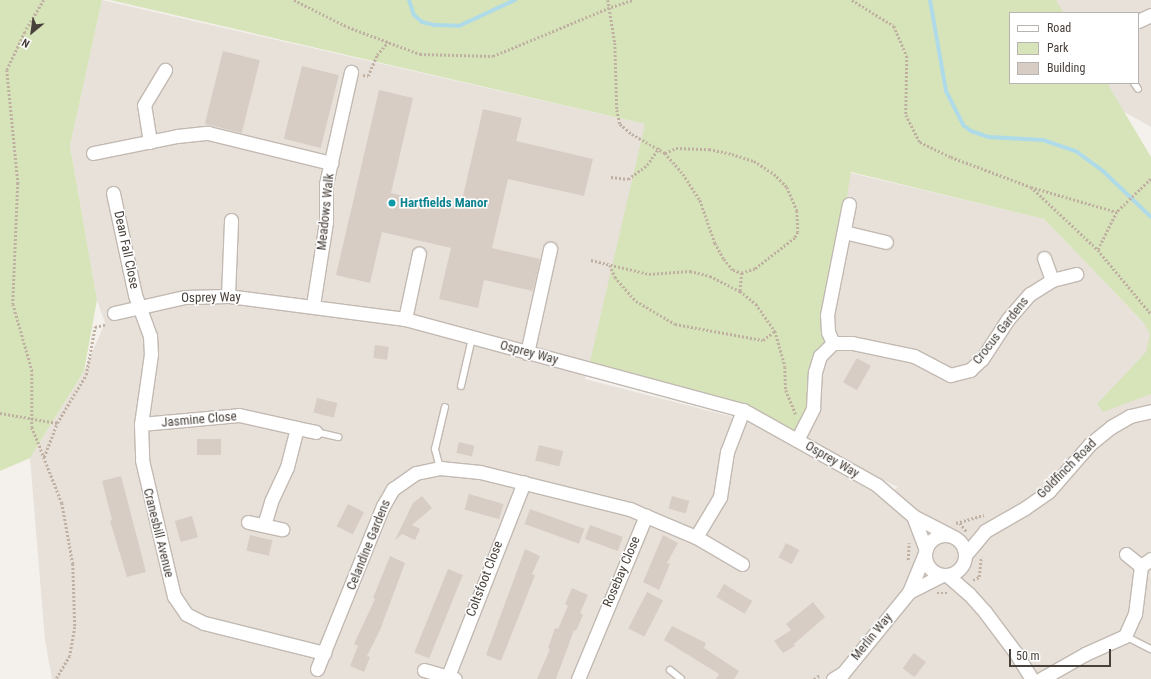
<!DOCTYPE html>
<style>
body{margin:0}
#map{position:relative;width:1151px;height:679px;overflow:hidden;background:#f4f0ec;font-family:"Roboto Condensed",sans-serif}
div>[style]{position:absolute}
[style*='--x']{left:calc(var(--x)*1px);top:calc(var(--y)*1px);width:calc(var(--w)*1px);rotate:calc(var(--a)*1deg)}
.residential>*{inset:0;background:#e7e1da}
.green>*{inset:0;background:#d7e4b9}
.stream>*{height:4px;margin:-2px;padding:0 2px;transform-origin:2px;border-radius:2px;background:#afdbe9}
.building>*{inset:0;background:#d8cdc5;transform-origin:0 0}
.path>*{height:2.5px;margin-top:-1.25px;transform-origin:0;background:repeating-linear-gradient(90deg,#bfb0a2 0 2px,transparent 0 4px)}
.roads{filter:drop-shadow(1px 0 #c2b9b2) drop-shadow(-1px 0 #c2b9b2) drop-shadow(0 1px #c2b9b2) drop-shadow(0 -1px #c2b9b2)}
.lane>*{height:6px;margin:-3px;padding:0 3px;transform-origin:3px;border-radius:3px;background:#fff}
.street>*{height:13px;margin:-6.5px;padding:0 6.5px;transform-origin:6.5px;border-radius:6.5px;background:#fff}
.street>.ring{margin:-6.5px;padding:0;box-sizing:content-box;background:none;border:13px solid #fff;border-radius:50%}
.dots>*{width:11px;height:11px;translate:-50% -50%;box-sizing:border-box;border:2px solid #fff;border-radius:50%}
span{translate:-50% -50%;white-space:nowrap;text-align:center;line-height:1.15;-webkit-text-stroke:3px #fff;paint-order:stroke}
.culture-label{font-size:13px;color:#0d838f;font-weight:700}
.left{translate:0 -50%;text-align:left}
.street-label{font-size:13px;color:#48403a}
.legend{position:absolute;left:1009px;top:12px;width:130px;height:72px;box-sizing:border-box;background:#fff;border:1px solid #b6b3b0;margin:0;padding:5px 7px;list-style:none;font-size:12px;color:#48403a}
.legend li{display:flex;align-items:center;gap:8px;height:20px}
.legend b{width:20px;border:1px solid #b6b3b0}
.north{position:absolute;left:12px;top:12px;width:40px;height:40px;-webkit-text-stroke:3px #fff;paint-order:stroke;rotate:209deg;font-size:11px;font-weight:700;line-height:16px;text-align:center;color:#48403a}
.north::after{content:'';display:block;margin:auto;width:14px;height:18px;background:#48403a;clip-path:polygon(50% 0,100% 100%,50% 72%,0 100%)}
.scale{position:absolute;left:1009px;top:649px;width:102px;height:18px;box-sizing:border-box;border:2px solid #48403a;border-top:0;padding-left:5px;font-size:12px;line-height:14px;white-space:nowrap;color:#48403a;-webkit-text-stroke:3px #fff;paint-order:stroke}
</style>
<div id="map">
<div class="residential">
<div style="clip-path:polygon(evenodd,102px 0,645px 124px,1044px 219px,1143px 322px,1151px 322px,1151px 679px,52px 679px,45px 640px,30px 458px,84px 371px,105px 323px,97px 300px,70px 146px,102px 0,589px 367px,738px 412px,898px 487px,883px 498px,745px 420px,585px 379px,589px 367px)"></div>
<div style="clip-path:polygon(924px 0,1151px 0,1151px 127px,1073px 83px,1138px 83px,1138px 13px,1010px 13px)"></div>
</div>
<div class="green">
<div style="clip-path:polygon(0 0,102px 0,70px 146px,97px 300px,84px 371px,30px 458px,0 471px)"></div>
<div style="clip-path:polygon(110px 0,1056px 0,1064px 13px,1010px 13px,1010px 83px,1107px 83px,1151px 157px,1151px 394px,1103px 412px,1097px 404px,1146px 352px,1150px 334px,1143px 322px,1044px 219px,851px 172px,841px 231px,831px 343px,811px 407px,794px 437px,745px 407px,589px 366px,645px 124px)"></div>
</div>
<div class="stream">
<div style="--x:409;--y:0;--w:16;--a:72"></div>
<div style="--x:414;--y:15;--w:11;--a:41"></div>
<div style="--x:422;--y:22;--w:12;--a:14"></div>
<div style="--x:434;--y:25;--w:25;--a:2"></div>
<div style="--x:459;--y:26;--w:62;--a:-24.9"></div>
<div style="--x:930;--y:0;--w:92;--a:80"></div>
<div style="--x:946;--y:91;--w:38;--a:63"></div>
<div style="--x:963;--y:125;--w:10;--a:37"></div>
<div style="--x:971;--y:131;--w:18;--a:19"></div>
<div style="--x:988;--y:137;--w:55;--a:3.1"></div>
<div style="--x:1043;--y:140;--w:36;--a:19"></div>
<div style="--x:1077;--y:152;--w:32;--a:36"></div>
<div style="--x:1103;--y:171;--w:66;--a:43.8"></div>
</div>
<div class="building">
<div style="left:223px;top:51px;width:38px;height:75px;rotate:14deg"></div>
<div style="left:302px;top:66px;width:38px;height:75px;rotate:14deg"></div>
<div style="clip-path:polygon(379px 90px,413px 98px,391px 193px,460px 209px,483px 109px,522px 118px,516px 141px,593px 159px,584px 196px,508px 179px,492px 248px,540px 259px,533px 291px,484px 280px,478px 308px,439px 299px,451px 248px,382px 232px,370px 283px,336px 275px)"></div>
<div style="left:375px;top:345px;width:14px;height:13px;rotate:8deg"></div>
<div style="left:857px;top:358px;width:16px;height:28px;rotate:30deg"></div>
<div style="left:317px;top:398px;width:21px;height:15px;rotate:14deg"></div>
<div style="left:197px;top:439px;width:24px;height:16px"></div>
<div style="left:459px;top:442px;width:16px;height:11px;rotate:14deg"></div>
<div style="left:539px;top:445px;width:25px;height:16px;rotate:14deg"></div>
<div style="clip-path:polygon(121px 476px,146px 572px,127px 577px,110px 521px,112px 520px,102px 481px)"></div>
<div style="left:469px;top:494px;width:36px;height:16px;rotate:16deg"></div>
<div style="clip-path:polygon(422px 496px,432px 508px,412px 525px,420px 529px,415px 540px,402px 534px,395px 540px,413px 503px)"></div>
<div style="left:672px;top:496px;width:18px;height:13px;rotate:16deg"></div>
<div style="left:348px;top:504px;width:18px;height:25px;rotate:27deg"></div>
<div style="left:530px;top:509px;width:58px;height:16px;rotate:20deg"></div>
<div style="left:192px;top:516px;width:22px;height:18px;rotate:74deg"></div>
<div style="left:590px;top:525px;width:35px;height:15px;rotate:20deg"></div>
<div style="left:250px;top:535px;width:23px;height:16px;rotate:13deg"></div>
<div style="clip-path:polygon(663px 535px,678px 543px,667px 563px,670px 564px,659px 590px,643px 582px)"></div>
<div style="left:786px;top:543px;width:15px;height:16px;rotate:28deg"></div>
<div style="clip-path:polygon(525px 549px,540px 556px,532px 574px,535px 575px,501px 661px,486px 655px)"></div>
<div style="clip-path:polygon(390px 556px,405px 563px,380px 630px,367px 656px,370px 657px,364px 672px,350px 666px,358px 646px,354px 644px,375px 599px,373px 598px)"></div>
<div style="left:448px;top:569px;width:16px;height:90px;rotate:22deg"></div>
<div style="left:724px;top:584px;width:33px;height:15px;rotate:31deg"></div>
<div style="clip-path:polygon(572px 588px,588px 595px,580px 613px,583px 615px,576px 631px,574px 630px,556px 679px,537px 679px,550px 649px,548px 648px,555px 628px,558px 629px,568px 606px,565px 604px)"></div>
<div style="left:647px;top:592px;width:18px;height:41px;rotate:27deg"></div>
<div style="clip-path:polygon(813px 602px,825px 617px,794px 644px,795px 646px,783px 653px,774px 641px,791px 630px,786px 624px)"></div>
<div style="clip-path:polygon(672px 626px,706px 643px,704px 648px,739px 671px,734px 679px,716px 679px,719px 674px,664px 640px)"></div>
<div style="left:914px;top:653px;width:15px;height:19px;rotate:37deg"></div>
</div>
<div class="path">
<div style="--x:44;--y:0;--w:37;--a:121"></div>
<div style="--x:25;--y:32;--w:42;--a:115.3"></div>
<div style="--x:7;--y:70;--w:114;--a:84.4"></div>
<div style="--x:18;--y:183;--w:121;--a:92.4"></div>
<div style="--x:13;--y:304;--w:69;--a:73.9"></div>
<div style="--x:32;--y:370;--w:57;--a:90"></div>
<div style="--x:32;--y:427;--w:82;--a:68.5"></div>
<div style="--x:62;--y:503;--w:62;--a:79.8"></div>
<div style="--x:73;--y:564;--w:63;--a:88.2"></div>
<div style="--x:75;--y:627;--w:29;--a:100"></div>
<div style="--x:70;--y:656;--w:27;--a:121"></div>
<div style="--x:294;--y:0;--w:60;--a:26.6"></div>
<div style="--x:348;--y:27;--w:77;--a:20.6"></div>
<div style="--x:420;--y:54;--w:73;--a:1.6"></div>
<div style="--x:493;--y:56;--w:128;--a:-22.6"></div>
<div style="--x:611;--y:7;--w:23;--a:-18"></div>
<div style="--x:608;--y:0;--w:44;--a:80.8"></div>
<div style="--x:615;--y:43;--w:67;--a:88.3"></div>
<div style="--x:617;--y:110;--w:14;--a:78"></div>
<div style="--x:620;--y:124;--w:16;--a:40"></div>
<div style="--x:632;--y:134;--w:38;--a:30"></div>
<div style="--x:665;--y:153;--w:28;--a:49"></div>
<div style="--x:683;--y:174;--w:31;--a:57"></div>
<div style="--x:700;--y:200;--w:46;--a:70.8"></div>
<div style="--x:715;--y:243;--w:18;--a:61"></div>
<div style="--x:724;--y:259;--w:14;--a:51"></div>
<div style="--x:733;--y:270;--w:9;--a:18"></div>
<div style="--x:852;--y:0;--w:49;--a:31.8"></div>
<div style="--x:894;--y:26;--w:33;--a:67"></div>
<div style="--x:907;--y:56;--w:59;--a:91"></div>
<div style="--x:906;--y:115;--w:30;--a:63"></div>
<div style="--x:920;--y:142;--w:34;--a:26"></div>
<div style="--x:951;--y:157;--w:85;--a:20.6"></div>
<div style="--x:1031;--y:187;--w:90;--a:16.2"></div>
<div style="--x:363;--y:75;--w:5;--a:11"></div>
<div style="--x:368;--y:76;--w:23;--a:-67"></div>
<div style="--x:377;--y:55;--w:17;--a:-50"></div>
<div style="--x:665;--y:153;--w:12;--a:-24"></div>
<div style="--x:676;--y:148;--w:33;--a:2"></div>
<div style="--x:709;--y:149;--w:24;--a:12"></div>
<div style="--x:732;--y:154;--w:23;--a:18"></div>
<div style="--x:754;--y:161;--w:24;--a:33"></div>
<div style="--x:774;--y:174;--w:18;--a:45"></div>
<div style="--x:787;--y:187;--w:26;--a:67"></div>
<div style="--x:797;--y:211;--w:21;--a:87"></div>
<div style="--x:798;--y:232;--w:7;--a:117"></div>
<div style="--x:795;--y:238;--w:51;--a:142.2"></div>
<div style="--x:755;--y:269;--w:14;--a:163"></div>
<div style="--x:742;--y:273;--w:18;--a:96"></div>
<div style="--x:611;--y:177;--w:17;--a:7"></div>
<div style="--x:628;--y:179;--w:24;--a:-36"></div>
<div style="--x:647;--y:165;--w:21;--a:-55"></div>
<div style="--x:1151;--y:179;--w:47;--a:135.9"></div>
<div style="--x:1117;--y:212;--w:42;--a:116.6"></div>
<div style="--x:1098;--y:250;--w:83;--a:50.4"></div>
<div style="--x:1031;--y:187;--w:92;--a:43.2"></div>
<div style="--x:591;--y:260;--w:60;--a:13.6"></div>
<div style="--x:649;--y:274;--w:41;--a:-4.2"></div>
<div style="--x:690;--y:271;--w:21;--a:14"></div>
<div style="--x:710;--y:276;--w:34;--a:27"></div>
<div style="--x:740;--y:291;--w:21;--a:39"></div>
<div style="--x:756;--y:304;--w:33;--a:55"></div>
<div style="--x:775;--y:331;--w:37;--a:74"></div>
<div style="--x:785;--y:367;--w:23;--a:88"></div>
<div style="--x:786;--y:390;--w:27;--a:68"></div>
<div style="--x:610;--y:265;--w:13;--a:67"></div>
<div style="--x:615;--y:277;--w:32;--a:49"></div>
<div style="--x:636;--y:301;--w:45;--a:30.5"></div>
<div style="--x:675;--y:324;--w:89;--a:10.3"></div>
<div style="--x:763;--y:340;--w:15;--a:-37"></div>
<div style="--x:0;--y:413;--w:58;--a:10"></div>
<div style="--x:57;--y:423;--w:56;--a:-58.9"></div>
<div style="--x:86;--y:375;--w:49;--a:-79.4"></div>
<div style="--x:95;--y:327;--w:12;--a:-14"></div>
<div style="--x:44;--y:457;--w:36;--a:-69"></div>
<div style="--x:956;--y:523;--w:29;--a:-16"></div>
<div style="--x:960;--y:523;--w:11;--a:52"></div>
<div style="--x:908;--y:560;--w:17;--a:-87"></div>
<div style="--x:973;--y:580;--w:7;--a:-27"></div>
<div style="--x:979;--y:577;--w:20;--a:-84"></div>
<div style="--x:937;--y:593;--w:11;--a:0"></div>
<div style="--x:814;--y:679;--w:7;--a:-34"></div>
</div>
<div class="roads">
<div class="lane">
<div style="--x:1134;--y:83;--w:7;--a:56"></div>
<div style="--x:461;--y:386;--w:49;--a:-77.1"></div>
<div style="--x:316;--y:432;--w:23;--a:13"></div>
<div style="--x:440;--y:468;--w:20;--a:-105"></div>
<div style="--x:435;--y:449;--w:43;--a:-76.6"></div>
<div style="--x:1125;--y:636;--w:29;--a:27"></div>
<div style="--x:670;--y:670;--w:14;--a:39"></div>
</div>
<div class="street">
<div style="--x:1138;--y:21;--w:14;--a:-25"></div>
<div style="--x:150;--y:142;--w:37;--a:-99"></div>
<div style="--x:144;--y:105;--w:41;--a:-59"></div>
<div style="--x:93;--y:153;--w:86;--a:-11.4"></div>
<div style="--x:177;--y:136;--w:31;--a:-6"></div>
<div style="--x:208;--y:133;--w:127;--a:13.7"></div>
<div style="--x:113;--y:193;--w:104;--a:77.8"></div>
<div style="--x:135;--y:295;--w:44;--a:69.9"></div>
<div style="--x:150;--y:336;--w:18;--a:87"></div>
<div style="--x:151;--y:354;--w:71;--a:98.1"></div>
<div style="--x:141;--y:424;--w:36;--a:88"></div>
<div style="--x:142;--y:460;--w:140;--a:76.8"></div>
<div style="--x:174;--y:596;--w:22;--a:56"></div>
<div style="--x:186;--y:614;--w:20;--a:27"></div>
<div style="--x:204;--y:623;--w:124;--a:14"></div>
<div style="--x:844;--y:232;--w:43;--a:13.4"></div>
<div style="--x:1044;--y:258;--w:23;--a:70"></div>
<div style="--x:228;--y:296;--w:76;--a:-87.7"></div>
<div style="--x:313;--y:305;--w:84;--a:-81.1"></div>
<div style="--x:326;--y:222;--w:38;--a:-90"></div>
<div style="--x:326;--y:184;--w:115;--a:-77.4"></div>
<div style="--x:114;--y:313;--w:73;--a:-12.7"></div>
<div style="--x:185;--y:297;--w:43;--a:-1.3"></div>
<div style="--x:228;--y:296;--w:178;--a:7.4"></div>
<div style="--x:405;--y:319;--w:350;--a:15.1"></div>
<div style="--x:743;--y:410;--w:154;--a:29.2"></div>
<div style="--x:877;--y:485;--w:48;--a:40.7"></div>
<div style="--x:913;--y:516;--w:42;--a:27.2"></div>
<div style="--x:405;--y:319;--w:67;--a:-78"></div>
<div style="--x:833;--y:343;--w:12;--a:-114"></div>
<div style="--x:828;--y:332;--w:17;--a:-93"></div>
<div style="--x:827;--y:315;--w:113;--a:-78.8"></div>
<div style="--x:527;--y:353;--w:107;--a:-77.5"></div>
<div style="--x:141;--y:424;--w:98;--a:-5.2"></div>
<div style="--x:239;--y:415;--w:59;--a:12.6"></div>
<div style="--x:297;--y:428;--w:40;--a:104.4"></div>
<div style="--x:287;--y:467;--w:38;--a:115"></div>
<div style="--x:271;--y:502;--w:24;--a:107"></div>
<div style="--x:297;--y:428;--w:19;--a:12"></div>
<div style="--x:797;--y:440;--w:36;--a:-63"></div>
<div style="--x:813;--y:408;--w:36;--a:-87"></div>
<div style="--x:815;--y:372;--w:17;--a:-73"></div>
<div style="--x:820;--y:356;--w:18;--a:-45"></div>
<div style="--x:833;--y:343;--w:19;--a:0"></div>
<div style="--x:852;--y:343;--w:63;--a:11.8"></div>
<div style="--x:914;--y:356;--w:41;--a:27.8"></div>
<div style="--x:950;--y:375;--w:21;--a:-14"></div>
<div style="--x:970;--y:370;--w:16;--a:-43"></div>
<div style="--x:982;--y:359;--w:48;--a:-57"></div>
<div style="--x:1008;--y:319;--w:33;--a:-49"></div>
<div style="--x:1030;--y:294;--w:26;--a:-32"></div>
<div style="--x:1052;--y:280;--w:25;--a:-14"></div>
<div style="--x:913;--y:516;--w:36;--a:69"></div>
<div style="--x:248;--y:522;--w:35;--a:12"></div>
<div class="ring" style="left:925px;top:535px;width:27px;height:27px"></div>
<div style="--x:966;--y:554;--w:30;--a:-50"></div>
<div style="--x:985;--y:531;--w:46;--a:-29.9"></div>
<div style="--x:1025;--y:508;--w:29;--a:-35"></div>
<div style="--x:1049;--y:491;--w:62;--a:-48.9"></div>
<div style="--x:1090;--y:444;--w:27;--a:-39"></div>
<div style="--x:1111;--y:427;--w:22;--a:-30"></div>
<div style="--x:1130;--y:416;--w:22;--a:-13"></div>
<div style="--x:1126;--y:554;--w:19;--a:39"></div>
<div style="--x:1141;--y:566;--w:12;--a:-35"></div>
<div style="--x:742;--y:564;--w:53;--a:-149.6"></div>
<div style="--x:696;--y:537;--w:47;--a:-59"></div>
<div style="--x:720;--y:497;--w:46;--a:-81.2"></div>
<div style="--x:727;--y:452;--w:45;--a:-69.1"></div>
<div style="--x:947;--y:575;--w:29;--a:41"></div>
<div style="--x:969;--y:594;--w:24;--a:48"></div>
<div style="--x:985;--y:612;--w:50;--a:53.1"></div>
<div style="--x:1015;--y:652;--w:32;--a:58"></div>
<div style="--x:909;--y:592;--w:37;--a:-27"></div>
<div style="--x:317;--y:669;--w:176;--a:-68"></div>
<div style="--x:383;--y:506;--w:20;--a:-60"></div>
<div style="--x:393;--y:489;--w:28;--a:-35"></div>
<div style="--x:416;--y:473;--w:25;--a:-12"></div>
<div style="--x:440;--y:468;--w:40;--a:5.7"></div>
<div style="--x:480;--y:472;--w:154;--a:13.9"></div>
<div style="--x:630;--y:509;--w:17;--a:24"></div>
<div style="--x:424;--y:670;--w:32;--a:16"></div>
<div style="--x:448;--y:676;--w:208;--a:-68.6"></div>
<div style="--x:578;--y:679;--w:177;--a:-67.4"></div>
<div style="--x:646;--y:516;--w:54;--a:22.8"></div>
<div style="--x:833;--y:679;--w:12;--a:-31"></div>
<div style="--x:843;--y:673;--w:104;--a:-50.8"></div>
<div style="--x:909;--y:592;--w:42;--a:-67.7"></div>
<div style="--x:1041;--y:679;--w:51;--a:-29.6"></div>
<div style="--x:1085;--y:654;--w:44;--a:-24.2"></div>
<div style="--x:1125;--y:636;--w:24;--a:-66"></div>
<div style="--x:1135;--y:614;--w:48;--a:-82.9"></div>
</div>
</div>
<div class="dots">
<div style="left:392px;top:203px;background:#0f9aa8"></div>
</div>
<div class="culture-label">
<span class="left" style="left:400px;top:203px">Hartfields Manor</span>
</div>
<div class="street-label">
<span style="left:326px;top:212px;rotate:-84deg">Meadows Walk</span>
<span style="left:126px;top:250px;rotate:78deg">Dean Fall Close</span>
<span style="left:211px;top:298px;rotate:-1deg">Osprey Way</span>
<span style="left:1001px;top:331px;rotate:-52deg">Crocus Gardens</span>
<span style="left:529px;top:353px;rotate:15deg">Osprey Way</span>
<span style="left:199px;top:420px;rotate:-5deg">Jasmine Close</span>
<span style="left:832px;top:460px;rotate:30deg">Osprey Way</span>
<span style="left:1067px;top:469px;rotate:-45deg">Goldfinch Road</span>
<span style="left:158px;top:533px;rotate:76deg">Cranesbill Avenue</span>
<span style="left:369px;top:545px;rotate:-68deg">Celandine Gardens</span>
<span style="left:622px;top:572px;rotate:-67deg">Rosebay Close</span>
<span style="left:485px;top:579px;rotate:-69deg">Coltsfoot Close</span>
<span style="left:872px;top:637px;rotate:-51deg">Merlin Way</span>
</div>
<ul class="legend">
<li><b style="height:5px;background:#fff"></b>Road</li>
<li><b style="height:11px;background:#d7e4b9"></b>Park</li>
<li><b style="height:11px;background:#d8cdc5"></b>Building</li>
</ul>
<div class="north">N</div>
<div class="scale">50 m</div>
</div>
